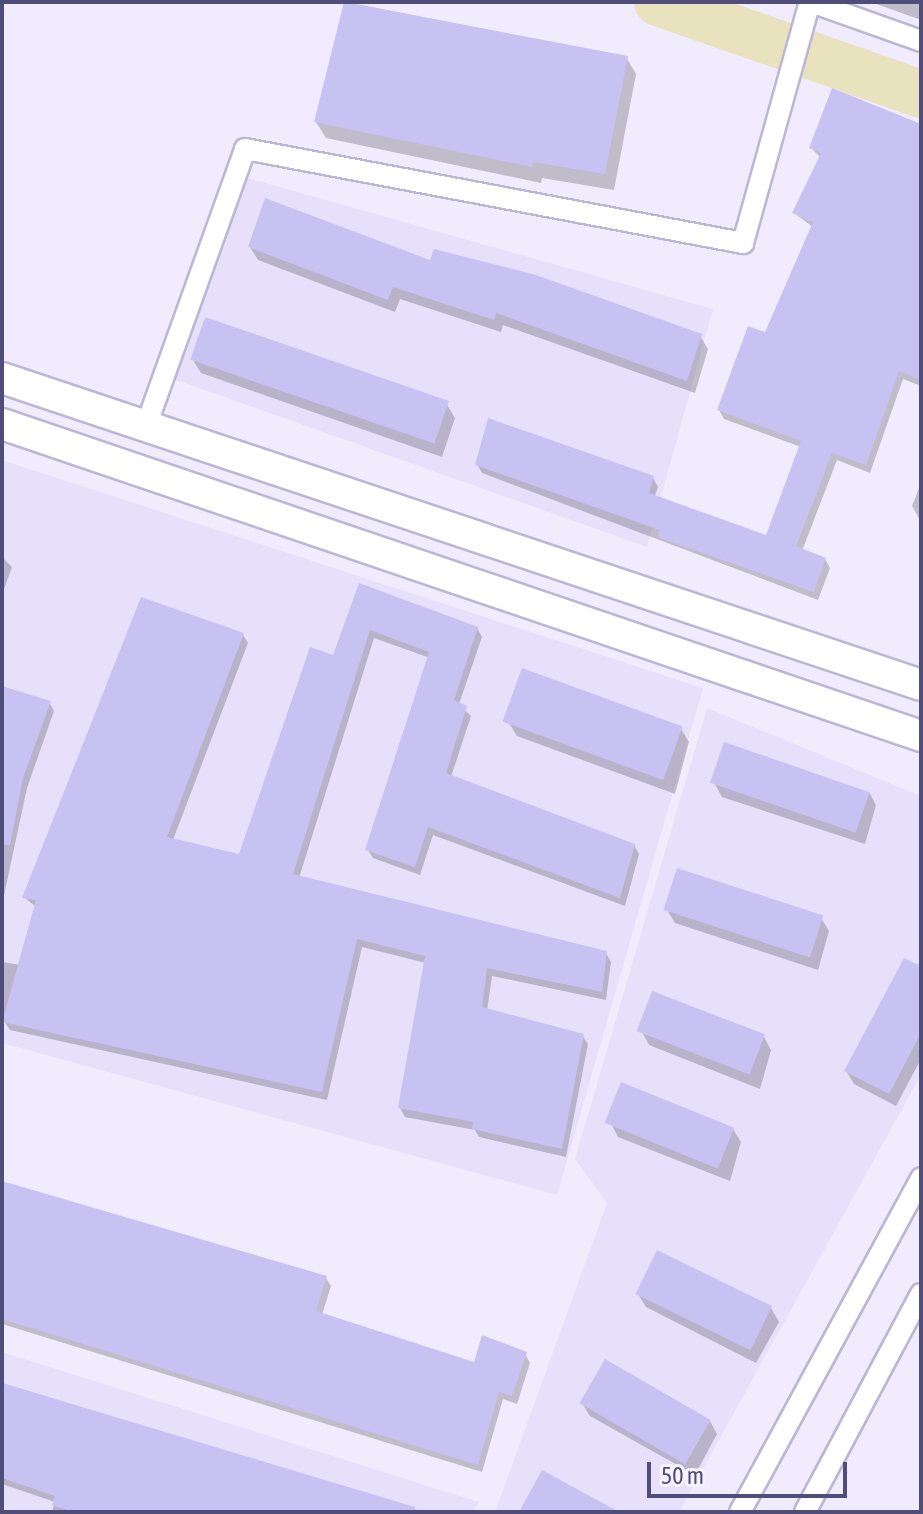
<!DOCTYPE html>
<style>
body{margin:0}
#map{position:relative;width:923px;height:1514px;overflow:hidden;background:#f1ecfd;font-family:"Asap Condensed",sans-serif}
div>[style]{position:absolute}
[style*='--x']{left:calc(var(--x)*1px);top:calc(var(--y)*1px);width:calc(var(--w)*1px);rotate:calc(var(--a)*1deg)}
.residential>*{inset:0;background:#e7e0fa}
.shadow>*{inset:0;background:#0003}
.river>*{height:48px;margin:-24px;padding:0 24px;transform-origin:24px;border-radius:24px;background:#e8e2bf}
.building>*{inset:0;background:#c8c2f3;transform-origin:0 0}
.roads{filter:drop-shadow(2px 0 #bab6d5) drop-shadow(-2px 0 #bab6d5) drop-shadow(0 2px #bab6d5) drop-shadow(0 -2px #bab6d5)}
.minor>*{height:20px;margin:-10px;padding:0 10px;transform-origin:10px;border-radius:10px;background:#fff}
.secondary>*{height:30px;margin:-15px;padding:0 15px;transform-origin:15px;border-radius:15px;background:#fff}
span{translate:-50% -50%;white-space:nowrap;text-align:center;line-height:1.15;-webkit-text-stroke:6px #f7f3ff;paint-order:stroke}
.frame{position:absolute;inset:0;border:4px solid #504d7a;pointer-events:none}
.scale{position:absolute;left:647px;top:1462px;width:200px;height:36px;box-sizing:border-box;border:4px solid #504d7a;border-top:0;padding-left:10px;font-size:24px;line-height:28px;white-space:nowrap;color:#504d7a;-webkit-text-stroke:6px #f7f3ff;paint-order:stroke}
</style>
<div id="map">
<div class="residential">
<div style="clip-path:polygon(248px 178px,713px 309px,647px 547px,168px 377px)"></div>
<div style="clip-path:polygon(2px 460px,703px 688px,557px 1195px,2px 1043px)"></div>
<div style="clip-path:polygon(707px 708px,921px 796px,921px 1075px,679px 1512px,495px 1512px,607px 1203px,575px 1159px)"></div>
<div style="clip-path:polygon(2px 1352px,479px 1502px,474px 1512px,2px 1512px)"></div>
</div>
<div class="shadow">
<div style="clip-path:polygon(346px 2px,626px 57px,636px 74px,614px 190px,542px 178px,541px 183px,326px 138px,316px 122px)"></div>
<div style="clip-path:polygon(871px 2px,921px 2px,921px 20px)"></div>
<div style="clip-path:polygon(921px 126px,921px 386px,903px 379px,870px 473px,837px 460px,802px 551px,825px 559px,830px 568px,818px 600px,482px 473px,477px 464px,653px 478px,658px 487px,654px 498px,767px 538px,801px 447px,724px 419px,719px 410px,767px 335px,813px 227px,794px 213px,821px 158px,811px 148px)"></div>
<div style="clip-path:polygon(250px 247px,432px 263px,700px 336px,708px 349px,695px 393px,503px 325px,501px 332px,400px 299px,395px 312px,258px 260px)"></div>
<div style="clip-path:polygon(193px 360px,447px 405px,455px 418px,442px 457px,201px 373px)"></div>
<div style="clip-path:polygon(921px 483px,921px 522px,912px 506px)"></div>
<div style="clip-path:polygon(2px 557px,12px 567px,2px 595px)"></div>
<div style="clip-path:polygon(360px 586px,477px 628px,482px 637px,459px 704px,471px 716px,451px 777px,634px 845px,639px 854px,625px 906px,433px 835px,420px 875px,373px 858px,368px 850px,430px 658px,374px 638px,299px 878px,606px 953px,611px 962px,606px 1000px,492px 976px,487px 1011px,582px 1035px,588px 1044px,566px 1157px,479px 1137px,475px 1130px,405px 1117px,400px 1108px,426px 963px,362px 947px,327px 1100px,10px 1030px,4px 1021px,2px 962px,20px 965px,36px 907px,24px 897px,243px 635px,248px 643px,173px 840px,240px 857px,334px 658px)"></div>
<div style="clip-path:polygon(2px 688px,49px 702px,54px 711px,27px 788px,3px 900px)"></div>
<div style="clip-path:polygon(509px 723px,681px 729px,689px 742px,675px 794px,517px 736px)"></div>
<div style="clip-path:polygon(715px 784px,869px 792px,876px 805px,865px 844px,722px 797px)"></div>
<div style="clip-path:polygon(667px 910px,821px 918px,829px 931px,818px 970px,675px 923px)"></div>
<div style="clip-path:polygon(921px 968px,921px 1059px,896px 1106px,854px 1084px,846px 1071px)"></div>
<div style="clip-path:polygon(642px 1032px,764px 1037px,771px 1050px,760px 1089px,649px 1045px)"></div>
<div style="clip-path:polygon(611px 1123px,733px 1129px,741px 1142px,730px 1181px,618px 1137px)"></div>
<div style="clip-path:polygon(2px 1182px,326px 1278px,331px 1286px,322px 1315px,476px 1365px,525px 1354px,530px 1363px,517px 1404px,503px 1399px,482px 1472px,2px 1324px)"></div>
<div style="clip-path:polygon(638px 1294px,771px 1308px,779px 1322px,756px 1363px,646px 1307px)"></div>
<div style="clip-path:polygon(2px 1383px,424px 1512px,52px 1512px,55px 1502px,2px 1484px)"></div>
<div style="clip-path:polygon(582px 1403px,710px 1421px,717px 1434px,695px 1475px,590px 1416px)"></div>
</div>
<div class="river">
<div style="--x:658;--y:2;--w:279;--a:19.3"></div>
</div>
<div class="building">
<div style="clip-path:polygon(344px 2px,628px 56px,605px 174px,533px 162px,532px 167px,314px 122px)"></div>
<div style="clip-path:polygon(832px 88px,921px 124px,921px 380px,899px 371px,866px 465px,832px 453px,796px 546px,826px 558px,814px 592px,657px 537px,660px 530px,475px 465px,488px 418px,654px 476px,649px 493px,766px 535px,801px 441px,717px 410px,748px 326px,765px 332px,813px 222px,792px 213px,821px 153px,809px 148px)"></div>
<div style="clip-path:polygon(265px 198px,430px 260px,434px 249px,536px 275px,702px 334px,687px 381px,496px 313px,494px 320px,393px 287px,388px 300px,248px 247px)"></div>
<div style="left:205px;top:317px;width:258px;height:45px;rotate:19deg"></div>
<div style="clip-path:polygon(359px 583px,478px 627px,454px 700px,467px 706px,446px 773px,635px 844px,620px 898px,428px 827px,415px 867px,365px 850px,429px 652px,370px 630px,293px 874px,607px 951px,602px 992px,487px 968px,482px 1007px,584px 1034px,562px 1149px,472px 1129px,473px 1122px,398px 1108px,425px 956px,357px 939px,322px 1092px,2px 1022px,36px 900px,22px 898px,141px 597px,244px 633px,167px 837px,239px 854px,310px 647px,333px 655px)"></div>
<div style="left:522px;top:668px;width:171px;height:57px;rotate:20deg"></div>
<div style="clip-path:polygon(2px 686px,51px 701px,23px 778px,10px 845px,2px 844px)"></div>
<div style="left:724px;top:742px;width:154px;height:43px;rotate:19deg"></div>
<div style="left:677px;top:868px;width:154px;height:44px;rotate:18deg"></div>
<div style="clip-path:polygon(904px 958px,921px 966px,921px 1033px,889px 1094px,844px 1071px)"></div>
<div style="left:652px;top:991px;width:121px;height:43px;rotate:21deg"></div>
<div style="left:621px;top:1082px;width:122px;height:44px;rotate:22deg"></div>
<div style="clip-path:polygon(2px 1181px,327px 1276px,316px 1311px,474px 1362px,482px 1335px,527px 1352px,512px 1396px,499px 1392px,478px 1465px,2px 1319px)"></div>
<div style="left:657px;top:1250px;width:128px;height:49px;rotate:26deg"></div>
<div style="left:605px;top:1359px;width:122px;height:51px;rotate:30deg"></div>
<div style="clip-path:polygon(2px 1383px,415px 1507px,414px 1512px,73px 1512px,52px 1505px,55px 1496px,2px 1478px)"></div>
<div style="clip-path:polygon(542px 1470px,619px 1512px,519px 1512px)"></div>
</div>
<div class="roads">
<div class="minor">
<div style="--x:811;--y:2;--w:117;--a:19.5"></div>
<div style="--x:146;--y:426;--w:294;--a:-70.3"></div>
<div style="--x:245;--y:149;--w:507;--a:10.69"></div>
<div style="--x:743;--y:243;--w:250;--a:-74.5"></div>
<div style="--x:740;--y:1512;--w:380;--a:-61.5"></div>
<div style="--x:805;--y:1512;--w:247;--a:-62"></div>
</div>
<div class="secondary">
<div style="--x:2;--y:378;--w:969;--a:18.47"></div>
<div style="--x:2;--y:424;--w:971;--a:18.75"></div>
</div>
</div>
<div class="frame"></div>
<div class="scale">50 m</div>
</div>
